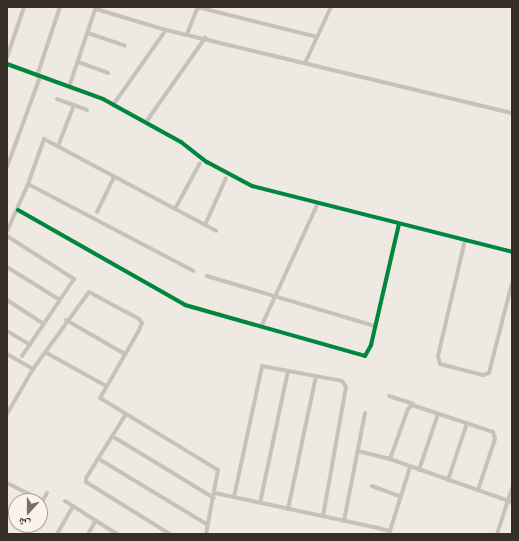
<!DOCTYPE html>
<meta charset="utf-8">
<style>
body{margin:0}
#map{position:relative;width:519px;height:541px;overflow:hidden;background:#eee9e3;font-family:Helvetica,"Noto Naskh Arabic",sans-serif}
div>[style]{position:absolute}
[style*='--x']{left:calc(var(--x)*1px);top:calc(var(--y)*1px);width:calc(var(--w)*1px);rotate:calc(var(--a)*1deg)}
.street>*{height:4px;margin:-2px;padding:0 2px;transform-origin:2px;border-radius:2px;background:#c7c1bb}
.cycleway>*{height:4px;margin:-2px;padding:0 2px;transform-origin:2px;border-radius:2px;background:#00873e}
span{translate:-50% -50%;white-space:nowrap;text-align:center;line-height:1.15;-webkit-text-stroke:3px #faf3ea;paint-order:stroke}
.frame{position:absolute;inset:0;border:8px solid #382e29;pointer-events:none}
.north{position:absolute;left:8px;top:493px;width:40px;height:40px;box-sizing:border-box;background:#faf3ea;border:1px solid #aca49d;border-radius:50%;rotate:201deg;font-size:11px;font-weight:700;line-height:16px;text-align:center;color:#382e29}
.north::after{content:'';display:block;margin:auto;width:14px;height:18px;background:#786f6a;clip-path:polygon(50% 0,100% 100%,50% 72%,0 100%)}
</style>
<div id="map">
<div class="street">
<div style="--x:197;--y:7;--w:124;--a:14"></div>
<div style="--x:96;--y:9;--w:73;--a:16.7"></div>
<div style="--x:88;--y:33;--w:39;--a:19"></div>
<div style="--x:187;--y:34;--w:29;--a:-68"></div>
<div style="--x:7;--y:57;--w:53;--a:-71.2"></div>
<div style="--x:306;--y:61;--w:60;--a:-65.2"></div>
<div style="--x:78;--y:62;--w:32;--a:20"></div>
<div style="--x:7;--y:64;--w:102;--a:20"></div>
<div style="--x:103;--y:99;--w:89;--a:28.9"></div>
<div style="--x:181;--y:142;--w:33;--a:38"></div>
<div style="--x:207;--y:162;--w:51;--a:28.1"></div>
<div style="--x:252;--y:186;--w:268;--a:14.2"></div>
<div style="--x:37;--y:76;--w:73;--a:-71.6"></div>
<div style="--x:69;--y:87;--w:84;--a:-71.4"></div>
<div style="--x:57;--y:99;--w:32;--a:20"></div>
<div style="--x:113;--y:105;--w:92;--a:-54.8"></div>
<div style="--x:166;--y:30;--w:356;--a:13.5"></div>
<div style="--x:146;--y:122;--w:103;--a:-54.9"></div>
<div style="--x:58;--y:146;--w:44;--a:-68.7"></div>
<div style="--x:7;--y:167;--w:96;--a:-69.9"></div>
<div style="--x:28;--y:184;--w:187;--a:27.7"></div>
<div style="--x:175;--y:209;--w:52;--a:-61.5"></div>
<div style="--x:18;--y:210;--w:192;--a:29.6"></div>
<div style="--x:185;--y:305;--w:187;--a:15.8"></div>
<div style="--x:365;--y:356;--w:13;--a:-61"></div>
<div style="--x:371;--y:345;--w:124;--a:-77"></div>
<div style="--x:97;--y:212;--w:39;--a:-64"></div>
<div style="--x:205;--y:225;--w:51;--a:-65.9"></div>
<div style="--x:7;--y:231;--w:51;--a:-65.9"></div>
<div style="--x:28;--y:184;--w:48;--a:-70.4"></div>
<div style="--x:44;--y:139;--w:195;--a:28.1"></div>
<div style="--x:7;--y:236;--w:80;--a:32.7"></div>
<div style="--x:74;--y:279;--w:93;--a:124"></div>
<div style="--x:465;--y:240;--w:119;--a:103.1"></div>
<div style="--x:438;--y:356;--w:8;--a:76"></div>
<div style="--x:440;--y:364;--w:44;--a:14.3"></div>
<div style="--x:483;--y:375;--w:6;--a:-18"></div>
<div style="--x:489;--y:373;--w:93;--a:-75.7"></div>
<div style="--x:7;--y:267;--w:62;--a:31.9"></div>
<div style="--x:207;--y:276;--w:175;--a:16.6"></div>
<div style="--x:7;--y:300;--w:44;--a:33"></div>
<div style="--x:66;--y:320;--w:68;--a:30"></div>
<div style="--x:261;--y:327;--w:136;--a:-65.3"></div>
<div style="--x:7;--y:331;--w:27;--a:31"></div>
<div style="--x:45;--y:352;--w:70;--a:29.1"></div>
<div style="--x:7;--y:354;--w:30;--a:30"></div>
<div style="--x:33;--y:369;--w:95;--a:-54"></div>
<div style="--x:89;--y:292;--w:57;--a:28.4"></div>
<div style="--x:139;--y:319;--w:5;--a:53"></div>
<div style="--x:142;--y:323;--w:10;--a:114"></div>
<div style="--x:138;--y:332;--w:76;--a:119.9"></div>
<div style="--x:100;--y:398;--w:138;--a:31.4"></div>
<div style="--x:218;--y:470;--w:65;--a:100.6"></div>
<div style="--x:389;--y:396;--w:25;--a:18"></div>
<div style="--x:7;--y:414;--w:52;--a:-60"></div>
<div style="--x:126;--y:414;--w:75;--a:122"></div>
<div style="--x:86;--y:478;--w:4;--a:90"></div>
<div style="--x:86;--y:482;--w:99;--a:31.8"></div>
<div style="--x:112;--y:436;--w:119;--a:31.3"></div>
<div style="--x:358;--y:451;--w:33;--a:14"></div>
<div style="--x:390;--y:459;--w:129;--a:19.4"></div>
<div style="--x:99;--y:459;--w:127;--a:31.2"></div>
<div style="--x:390;--y:459;--w:53;--a:-70.2"></div>
<div style="--x:408;--y:409;--w:6;--a:-45"></div>
<div style="--x:412;--y:405;--w:85;--a:18.4"></div>
<div style="--x:493;--y:432;--w:7;--a:74"></div>
<div style="--x:495;--y:439;--w:54;--a:108.4"></div>
<div style="--x:419;--y:470;--w:59;--a:-71.3"></div>
<div style="--x:448;--y:480;--w:60;--a:-71.6"></div>
<div style="--x:7;--y:483;--w:40;--a:26.6"></div>
<div style="--x:372;--y:486;--w:30;--a:20"></div>
<div style="--x:215;--y:493;--w:167;--a:12.1"></div>
<div style="--x:378;--y:528;--w:12;--a:14"></div>
<div style="--x:390;--y:531;--w:3;--a:108"></div>
<div style="--x:234;--y:497;--w:134;--a:-77.9"></div>
<div style="--x:262;--y:366;--w:81;--a:10.6"></div>
<div style="--x:342;--y:381;--w:7;--a:56"></div>
<div style="--x:346;--y:387;--w:131;--a:100.1"></div>
<div style="--x:65;--y:501;--w:62;--a:32.4"></div>
<div style="--x:260;--y:503;--w:135;--a:-78"></div>
<div style="--x:40;--y:506;--w:15;--a:-62"></div>
<div style="--x:288;--y:509;--w:136;--a:-78.1"></div>
<div style="--x:7;--y:511;--w:10;--a:29"></div>
<div style="--x:344;--y:521;--w:110;--a:-79"></div>
<div style="--x:390;--y:531;--w:67;--a:-72.6"></div>
<div style="--x:24;--y:534;--w:10;--a:-61"></div>
<div style="--x:57;--y:534;--w:32;--a:-60"></div>
<div style="--x:88;--y:534;--w:16;--a:-60"></div>
<div style="--x:497;--y:534;--w:48;--a:-71.9"></div>
</div>
<div class="cycleway">
<div style="--x:7;--y:64;--w:102;--a:20"></div>
<div style="--x:103;--y:99;--w:89;--a:28.9"></div>
<div style="--x:181;--y:142;--w:33;--a:38"></div>
<div style="--x:207;--y:162;--w:51;--a:28.1"></div>
<div style="--x:252;--y:186;--w:268;--a:14.2"></div>
<div style="--x:18;--y:210;--w:192;--a:29.6"></div>
<div style="--x:185;--y:305;--w:187;--a:15.8"></div>
<div style="--x:365;--y:356;--w:13;--a:-61"></div>
<div style="--x:371;--y:345;--w:124;--a:-77"></div>
</div>
<div class="frame"></div>
<div class="north">ش</div>
</div>
